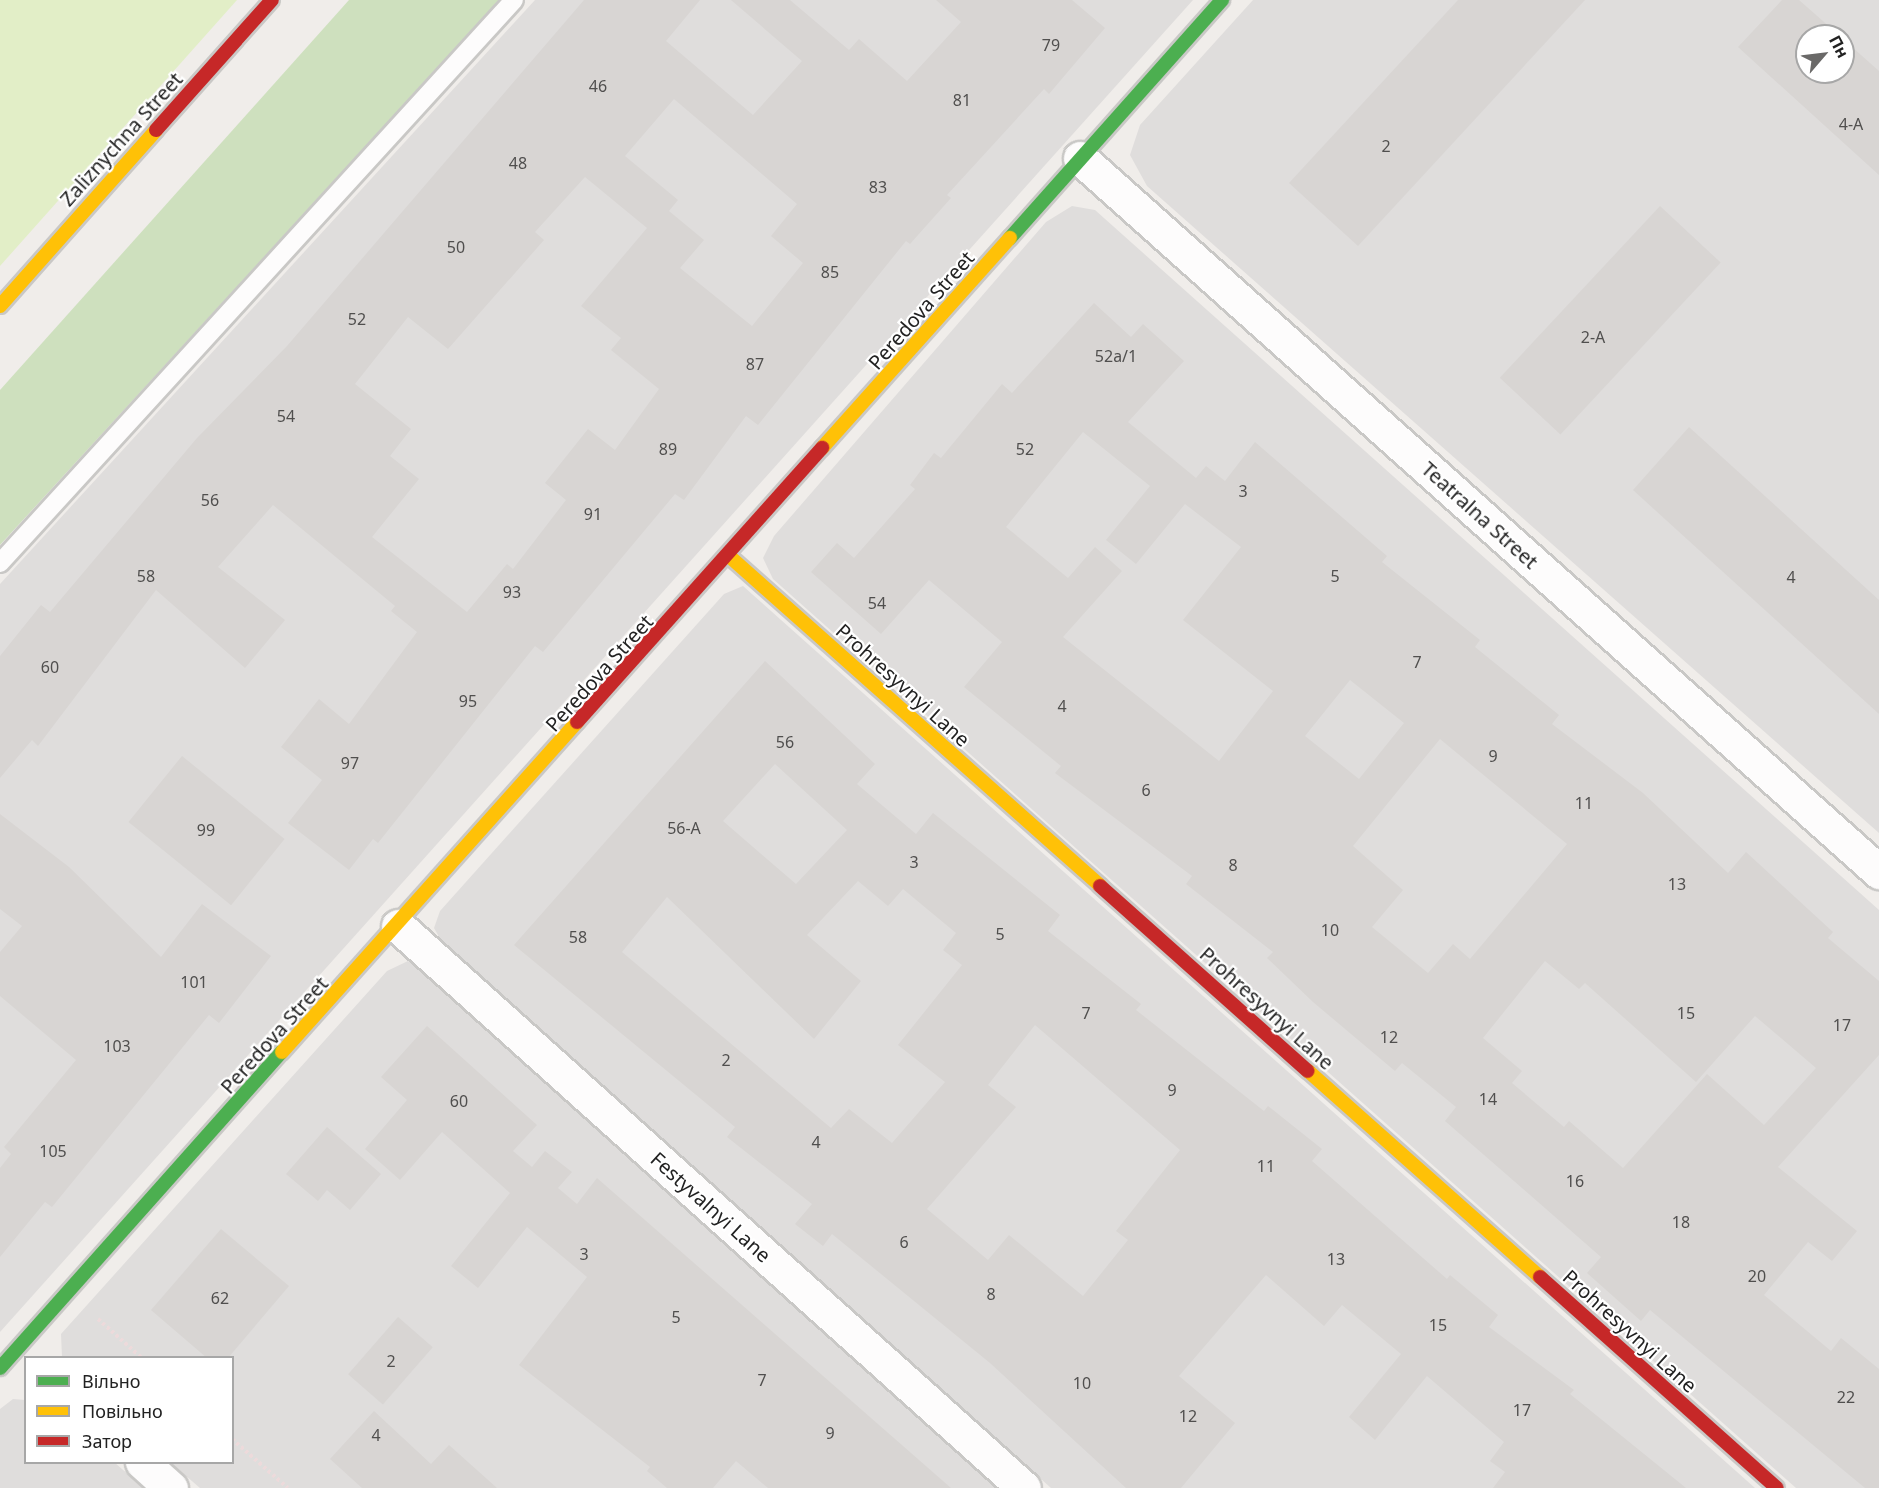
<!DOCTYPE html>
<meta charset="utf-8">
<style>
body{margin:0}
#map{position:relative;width:1879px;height:1488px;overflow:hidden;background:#f0edea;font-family:"Noto Sans",sans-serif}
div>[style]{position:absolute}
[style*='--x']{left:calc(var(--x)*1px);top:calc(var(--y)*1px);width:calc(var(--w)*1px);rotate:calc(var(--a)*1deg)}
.residential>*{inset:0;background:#dfdddc}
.grass>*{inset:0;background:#e2eec7}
.forest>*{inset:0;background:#cee0be}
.building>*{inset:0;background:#d8d5d3;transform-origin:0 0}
.path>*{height:4px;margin-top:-2px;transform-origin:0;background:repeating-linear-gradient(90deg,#eddadb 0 3px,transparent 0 6px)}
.roads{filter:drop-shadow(2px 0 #c9c8c6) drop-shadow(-2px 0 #c9c8c6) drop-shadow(0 2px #c9c8c6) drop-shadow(0 -2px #c9c8c6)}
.lane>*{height:18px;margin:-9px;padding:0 9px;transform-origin:9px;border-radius:9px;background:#fdfcfc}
.street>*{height:33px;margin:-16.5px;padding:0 16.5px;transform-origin:16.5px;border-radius:16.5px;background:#fdfcfc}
.fast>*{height:14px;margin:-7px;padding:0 7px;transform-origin:7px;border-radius:7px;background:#4caf50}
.slow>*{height:14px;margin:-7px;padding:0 7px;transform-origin:7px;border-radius:7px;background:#ffc107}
.jam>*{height:14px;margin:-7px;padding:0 7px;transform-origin:7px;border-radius:7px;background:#c62828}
span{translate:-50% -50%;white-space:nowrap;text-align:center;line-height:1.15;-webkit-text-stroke:4.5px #fff;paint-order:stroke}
.number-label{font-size:16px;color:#504f4e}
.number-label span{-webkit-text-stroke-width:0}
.street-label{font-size:20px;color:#222}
.legend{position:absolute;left:24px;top:1356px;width:210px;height:108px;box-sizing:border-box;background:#fff;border:2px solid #a7a7a7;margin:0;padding:8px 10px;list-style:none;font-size:18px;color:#222}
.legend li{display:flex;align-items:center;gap:12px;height:30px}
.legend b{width:30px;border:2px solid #a7a7a7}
.north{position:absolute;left:1795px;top:24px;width:60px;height:60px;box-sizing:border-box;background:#fff;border:2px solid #a7a7a7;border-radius:50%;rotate:62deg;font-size:16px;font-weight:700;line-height:24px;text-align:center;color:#222}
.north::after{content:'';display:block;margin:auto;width:21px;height:27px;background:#6a6968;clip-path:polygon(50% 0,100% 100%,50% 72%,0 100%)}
</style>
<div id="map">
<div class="residential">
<div style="clip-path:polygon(535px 0,1193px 0,0 1332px,0 584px)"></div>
<div style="clip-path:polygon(evenodd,1253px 0,1879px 0,1879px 833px,1147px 186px,1130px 155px,1140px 125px,1253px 0,1807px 36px,1843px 36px,1843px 72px,1807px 72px,1807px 36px)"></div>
<div style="clip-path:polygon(1072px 206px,1095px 210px,1879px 910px,1879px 1488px,1796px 1488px,773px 579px,763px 558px,774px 536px,1046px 222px)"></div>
<div style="clip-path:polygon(743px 586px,1755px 1488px,1051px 1488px,442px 942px,434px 928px,440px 911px,724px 594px)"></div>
<div style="clip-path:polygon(408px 961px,420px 968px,1002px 1488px,200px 1488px,171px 1463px,232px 1462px,232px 1358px,62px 1357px,61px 1334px,387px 971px)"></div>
<div style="clip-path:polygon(13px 1399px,25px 1400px,26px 1462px,115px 1463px,144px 1488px,0 1488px,0 1409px)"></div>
</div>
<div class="grass">
<div style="clip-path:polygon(0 0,237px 0,0 266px)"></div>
</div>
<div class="forest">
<div style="clip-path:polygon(349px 0,500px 0,0 545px,0 390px)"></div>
</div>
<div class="building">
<div style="clip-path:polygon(evenodd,584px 0,700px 0,666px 41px,753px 115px,802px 61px,731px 0,790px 0,849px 50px,859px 39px,907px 81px,961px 22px,936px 0,1072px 0,1105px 28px,1049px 94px,1044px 89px,947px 195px,951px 198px,910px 244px,906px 241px,758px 425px,746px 416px,684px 500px,675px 494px,543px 652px,535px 646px,378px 843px,373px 839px,349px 870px,288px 823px,322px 780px,281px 747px,319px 699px,349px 724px,417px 632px,391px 611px,395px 606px,273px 505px,218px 567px,285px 620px,245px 668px,156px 590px,38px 746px,32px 740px,0 778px,0 656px,41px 605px,50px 612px,197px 438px,287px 346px,584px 0,674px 99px,797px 204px,771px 236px,803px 263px,752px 326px,680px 268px,704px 240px,669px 211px,678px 200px,625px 156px,674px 99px,584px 0,585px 177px,647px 228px,581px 306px,621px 338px,611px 350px,659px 389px,615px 450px,588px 429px,545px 483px,566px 500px,513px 569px,507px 564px,467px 612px,372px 537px,419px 479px,390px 456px,411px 429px,355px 384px,408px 317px,448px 349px,544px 240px,535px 232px,585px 177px)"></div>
<div style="clip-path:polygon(1458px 0,1585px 0,1358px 246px,1289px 183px)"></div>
<div style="clip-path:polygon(1782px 0,1799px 0,1840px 36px,1807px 36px,1807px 72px,1843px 72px,1843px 39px,1879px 71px,1879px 175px,1738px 47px)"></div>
<div style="left:1660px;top:206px;width:83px;height:235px;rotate:43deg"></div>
<div style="clip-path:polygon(evenodd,1094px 303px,1131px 337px,1143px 324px,1184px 361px,1128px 422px,1196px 478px,1206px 466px,1225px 481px,1255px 442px,1387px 556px,1382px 562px,1480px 640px,1475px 647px,1559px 715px,1552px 724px,1643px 793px,1728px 873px,1746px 852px,1833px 932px,1828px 938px,1879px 981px,1879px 1055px,1778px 1167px,1857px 1231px,1832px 1261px,1808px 1242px,1764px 1295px,1831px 1351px,1841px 1338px,1879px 1369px,1879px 1488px,1865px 1488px,1650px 1310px,1641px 1321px,1587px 1273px,1601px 1257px,1445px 1121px,1456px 1107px,1402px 1063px,1395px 1071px,1313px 1002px,1267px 958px,1273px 952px,1186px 884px,1192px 876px,1055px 773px,1061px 766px,964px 687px,1002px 642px,929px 580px,881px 634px,811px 572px,837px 543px,854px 558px,915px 489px,910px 485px,934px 453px,941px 458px,1002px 384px,1012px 393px,1094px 303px,1083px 432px,1150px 486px,1106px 540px,1136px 564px,1185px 504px,1241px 547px,1183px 620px,1273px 691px,1219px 761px,1063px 637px,1122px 571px,1095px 547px,1068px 578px,1006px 527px,1083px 432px,1094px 303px,1350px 680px,1404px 723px,1359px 779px,1305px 736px,1350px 680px,1094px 303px,1440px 739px,1567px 844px,1470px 959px,1453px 944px,1428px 973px,1372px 927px,1403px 890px,1353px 846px,1440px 739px,1094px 303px,1545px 961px,1579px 989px,1585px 983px,1696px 1082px,1755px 1016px,1816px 1068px,1764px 1125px,1707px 1074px,1623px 1168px,1569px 1121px,1564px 1127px,1512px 1083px,1522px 1071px,1483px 1038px,1545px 961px)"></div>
<div style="clip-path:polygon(1689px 427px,1879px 600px,1879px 714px,1633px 490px)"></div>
<div style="clip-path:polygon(evenodd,765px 661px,875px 764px,857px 784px,916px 834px,933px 813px,1060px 915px,1048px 931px,1141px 1004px,1136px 1010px,1264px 1111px,1268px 1106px,1322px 1149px,1312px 1161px,1447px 1279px,1450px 1275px,1498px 1315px,1489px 1327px,1574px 1390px,1570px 1394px,1686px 1488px,1493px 1488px,1505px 1472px,1490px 1461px,1504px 1442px,1427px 1376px,1375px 1440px,1349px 1417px,1401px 1354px,1342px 1305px,1324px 1326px,1266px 1275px,1179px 1376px,1235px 1423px,1181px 1488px,1126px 1488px,990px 1363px,832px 1234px,823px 1246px,795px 1224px,812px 1204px,727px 1137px,735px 1127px,514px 945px,765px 661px,775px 764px,847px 830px,796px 884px,723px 821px,775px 764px,765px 661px,858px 881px,888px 906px,903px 889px,956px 933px,943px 950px,962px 965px,898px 1045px,945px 1082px,892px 1143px,849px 1109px,831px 1128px,622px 952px,667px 897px,814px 1039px,861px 981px,807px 935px,858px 881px,765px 661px,1035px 1025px,1180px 1150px,1116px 1231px,1128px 1240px,1083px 1296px,1009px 1235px,988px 1260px,927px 1209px,1016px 1107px,988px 1085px,1035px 1025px)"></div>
<div style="left:182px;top:756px;width:132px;height:85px;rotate:39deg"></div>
<div style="clip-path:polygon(0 814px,69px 867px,161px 957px,202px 904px,271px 956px,219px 1023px,209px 1015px,52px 1207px,45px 1202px,0 1257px,0 1168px,11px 1154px,4px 1147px,76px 1060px,0 996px,0 952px,22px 926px,0 909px)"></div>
<div style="clip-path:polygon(427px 1026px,537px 1125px,513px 1151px,532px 1167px,545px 1151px,572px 1172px,558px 1188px,577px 1204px,597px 1178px,951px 1488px,768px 1488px,736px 1461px,713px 1488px,667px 1488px,647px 1471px,650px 1467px,519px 1365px,587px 1277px,527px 1227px,478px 1288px,451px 1266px,510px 1193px,442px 1132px,400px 1180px,365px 1149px,407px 1100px,381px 1077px)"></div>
<div style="clip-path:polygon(327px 1127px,381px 1174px,350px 1210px,327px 1190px,318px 1201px,286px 1174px)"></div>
<div style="clip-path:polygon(221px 1229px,289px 1286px,228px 1358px,207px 1358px,151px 1310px)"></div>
<div style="left:398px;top:1317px;width:46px;height:76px;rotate:41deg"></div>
<div style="clip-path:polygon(374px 1411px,431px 1464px,449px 1445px,497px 1488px,362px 1488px,330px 1459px)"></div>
</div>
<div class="path">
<div style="--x:98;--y:1319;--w:59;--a:41.6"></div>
<div style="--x:232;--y:1439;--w:74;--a:41.2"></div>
</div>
<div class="roads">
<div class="lane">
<div style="--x:0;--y:563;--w:762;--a:-47.6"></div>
</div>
<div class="street">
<div style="--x:1080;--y:158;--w:1072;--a:41.78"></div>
<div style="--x:398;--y:926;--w:841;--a:41.92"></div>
<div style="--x:142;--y:1462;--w:39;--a:42"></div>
</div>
<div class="fast">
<div style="--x:1010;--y:238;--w:319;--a:-48.3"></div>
<div style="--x:0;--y:1368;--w:424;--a:-48.3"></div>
</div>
<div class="slow">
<div style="--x:0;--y:306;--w:235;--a:-48.4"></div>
<div style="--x:822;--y:448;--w:282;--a:-48.2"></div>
<div style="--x:730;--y:557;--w:495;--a:41.6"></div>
<div style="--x:282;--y:1052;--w:443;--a:-48.2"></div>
<div style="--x:1308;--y:1071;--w:310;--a:41.6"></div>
</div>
<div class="jam">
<div style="--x:156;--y:130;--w:174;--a:-48.3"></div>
<div style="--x:577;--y:722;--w:368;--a:-48.2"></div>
<div style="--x:1100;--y:886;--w:278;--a:41.7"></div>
<div style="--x:1540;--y:1277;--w:317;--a:41.7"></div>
</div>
</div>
<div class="number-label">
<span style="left:1051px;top:45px">79</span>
<span style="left:598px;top:86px">46</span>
<span style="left:962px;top:100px">81</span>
<span style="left:1851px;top:124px">4-А</span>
<span style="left:1386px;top:146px">2</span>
<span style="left:518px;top:163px">48</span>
<span style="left:878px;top:187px">83</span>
<span style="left:456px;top:247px">50</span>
<span style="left:830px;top:272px">85</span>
<span style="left:357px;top:319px">52</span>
<span style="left:1593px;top:337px">2-А</span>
<span style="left:1116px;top:356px">52а/1</span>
<span style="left:755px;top:364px">87</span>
<span style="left:286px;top:416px">54</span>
<span style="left:668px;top:449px">89</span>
<span style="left:1025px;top:449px">52</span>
<span style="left:1243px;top:491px">3</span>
<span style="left:210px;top:500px">56</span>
<span style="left:593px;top:514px">91</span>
<span style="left:146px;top:576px">58</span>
<span style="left:1335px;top:576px">5</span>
<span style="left:1791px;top:577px">4</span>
<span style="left:512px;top:592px">93</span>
<span style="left:877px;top:603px">54</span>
<span style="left:1417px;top:662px">7</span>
<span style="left:50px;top:667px">60</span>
<span style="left:468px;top:701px">95</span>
<span style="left:1062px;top:706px">4</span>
<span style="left:785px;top:742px">56</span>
<span style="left:1493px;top:756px">9</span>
<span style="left:350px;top:763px">97</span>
<span style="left:1146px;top:790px">6</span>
<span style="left:1584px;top:803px">11</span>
<span style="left:684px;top:828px">56-А</span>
<span style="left:206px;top:830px">99</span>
<span style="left:914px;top:862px">3</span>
<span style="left:1233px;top:865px">8</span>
<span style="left:1677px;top:884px">13</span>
<span style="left:1330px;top:930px">10</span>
<span style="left:1000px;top:934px">5</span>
<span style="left:578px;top:937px">58</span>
<span style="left:194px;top:982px">101</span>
<span style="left:1086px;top:1013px">7</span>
<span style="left:1686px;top:1013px">15</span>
<span style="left:1842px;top:1025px">17</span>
<span style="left:1389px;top:1037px">12</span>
<span style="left:117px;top:1046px">103</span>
<span style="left:726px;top:1060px">2</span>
<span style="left:1172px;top:1090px">9</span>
<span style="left:1488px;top:1099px">14</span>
<span style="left:459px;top:1101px">60</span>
<span style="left:816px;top:1142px">4</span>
<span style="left:53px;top:1151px">105</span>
<span style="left:1266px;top:1166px">11</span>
<span style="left:1575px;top:1181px">16</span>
<span style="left:1681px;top:1222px">18</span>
<span style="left:904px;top:1242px">6</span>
<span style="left:584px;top:1254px">3</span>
<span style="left:1336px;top:1259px">13</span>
<span style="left:1757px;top:1276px">20</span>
<span style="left:991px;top:1294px">8</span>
<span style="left:220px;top:1298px">62</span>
<span style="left:676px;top:1317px">5</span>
<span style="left:1438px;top:1325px">15</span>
<span style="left:391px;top:1361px">2</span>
<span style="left:762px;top:1380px">7</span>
<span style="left:1082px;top:1383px">10</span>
<span style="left:1846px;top:1397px">22</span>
<span style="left:1522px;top:1410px">17</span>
<span style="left:1188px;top:1416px">12</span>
<span style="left:830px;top:1433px">9</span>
<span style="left:376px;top:1435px">4</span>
</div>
<div class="street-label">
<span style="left:121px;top:139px;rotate:-48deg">Zaliznychna Street</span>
<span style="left:921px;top:310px;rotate:-49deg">Peredova Street</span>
<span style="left:1480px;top:515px;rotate:42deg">Teatralna Street</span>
<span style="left:599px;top:673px;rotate:-48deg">Peredova Street</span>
<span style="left:903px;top:685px;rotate:42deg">Prohresyvnyi Lane</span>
<span style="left:1267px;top:1008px;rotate:42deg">Prohresyvnyi Lane</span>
<span style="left:274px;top:1035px;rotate:-48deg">Peredova Street</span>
<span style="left:711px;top:1207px;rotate:42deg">Festyvalnyi Lane</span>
<span style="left:1630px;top:1331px;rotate:42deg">Prohresyvnyi Lane</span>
</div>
<ul class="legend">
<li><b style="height:8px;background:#4caf50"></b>Вільно</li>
<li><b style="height:8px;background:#ffc107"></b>Повільно</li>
<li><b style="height:8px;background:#c62828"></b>Затор</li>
</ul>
<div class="north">Пн</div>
</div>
